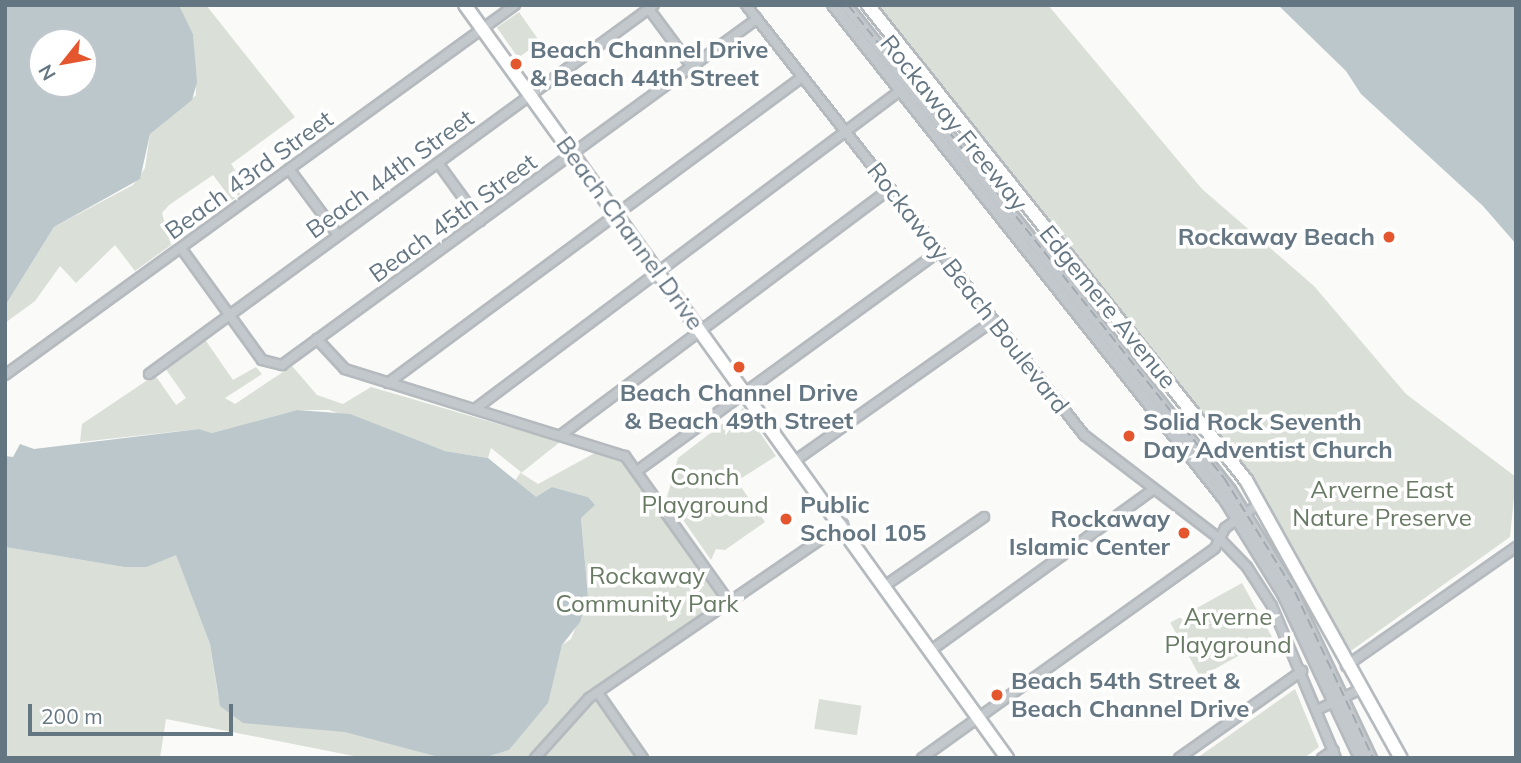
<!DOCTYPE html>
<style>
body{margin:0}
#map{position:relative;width:1521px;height:763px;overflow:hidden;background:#fafaf8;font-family:Mulish,sans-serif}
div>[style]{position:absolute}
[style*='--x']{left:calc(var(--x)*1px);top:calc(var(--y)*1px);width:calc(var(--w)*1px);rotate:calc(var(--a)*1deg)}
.green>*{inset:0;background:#dadfd7;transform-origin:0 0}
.water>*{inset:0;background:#bbc7cb}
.roads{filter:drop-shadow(2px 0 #b5babe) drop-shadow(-2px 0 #b5babe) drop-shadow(0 2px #b5babe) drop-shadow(0 -2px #b5babe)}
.minor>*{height:8px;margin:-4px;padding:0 4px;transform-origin:4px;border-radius:4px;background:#c3c8cc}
.tertiary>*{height:10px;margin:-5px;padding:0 5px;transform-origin:5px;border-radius:5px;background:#c3c8cc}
.primary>*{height:12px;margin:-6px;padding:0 6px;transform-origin:6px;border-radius:6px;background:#fff}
.rail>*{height:2px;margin-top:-1px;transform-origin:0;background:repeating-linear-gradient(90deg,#a2aab0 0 10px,transparent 0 15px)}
.dots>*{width:19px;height:19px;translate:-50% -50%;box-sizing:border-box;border:4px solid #fff;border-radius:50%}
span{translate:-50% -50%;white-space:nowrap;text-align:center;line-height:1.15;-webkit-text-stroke:7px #fff;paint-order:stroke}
.poi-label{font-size:24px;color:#657683;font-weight:700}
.left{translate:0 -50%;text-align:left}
.right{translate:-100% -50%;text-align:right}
.street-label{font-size:24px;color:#657683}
.park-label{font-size:24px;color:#687a64}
.frame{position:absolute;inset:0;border:7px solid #657683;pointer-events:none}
.north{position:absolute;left:28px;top:28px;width:70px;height:70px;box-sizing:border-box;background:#fff;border:2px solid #c1c8cd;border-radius:50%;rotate:239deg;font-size:19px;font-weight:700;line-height:28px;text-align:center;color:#657683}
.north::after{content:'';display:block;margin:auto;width:24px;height:32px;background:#e4572e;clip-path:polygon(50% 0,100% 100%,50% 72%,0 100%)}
.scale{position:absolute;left:28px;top:704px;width:205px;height:32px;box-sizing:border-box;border:4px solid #657683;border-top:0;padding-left:9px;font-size:21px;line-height:24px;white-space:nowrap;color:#657683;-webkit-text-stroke:5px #fff;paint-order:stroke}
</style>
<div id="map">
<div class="green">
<div style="clip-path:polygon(179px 5px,206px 5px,295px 117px,231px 164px,248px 189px,232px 200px,213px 175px,169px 205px,162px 213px,171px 245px,135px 271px,115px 245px,76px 283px,60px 266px,35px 301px,5px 323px,5px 306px,54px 227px,133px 185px,145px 168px,150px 134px,196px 95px,193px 34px)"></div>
<div style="clip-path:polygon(879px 5px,1048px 5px,1202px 189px,1314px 286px,1406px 394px,1516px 477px,1510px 537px,1348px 653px,1254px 478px)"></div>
<div style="left:519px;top:12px;width:37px;height:27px;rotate:55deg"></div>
<div style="clip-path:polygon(204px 338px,233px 380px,256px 367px,262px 374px,225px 398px,235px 404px,292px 366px,317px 395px,343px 404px,371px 387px,560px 442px,521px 473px,538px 484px,604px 448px,619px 452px,730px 603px,598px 693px,643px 758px,484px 758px,509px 750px,547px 703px,562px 645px,571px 639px,588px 596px,581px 518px,588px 497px,552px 487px,536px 498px,514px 482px,521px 472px,491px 448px,488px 458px,445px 451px,329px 410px,297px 410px,212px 433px,199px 429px,80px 442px,82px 424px,155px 375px,176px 405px,186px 398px,165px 368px)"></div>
<div style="clip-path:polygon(743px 408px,776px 456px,737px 481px,765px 522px,725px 550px,716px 549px,711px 560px,667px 497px,678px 458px)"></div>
<div style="clip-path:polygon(5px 547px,124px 567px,147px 567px,176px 554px,210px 644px,218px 696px,442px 758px,364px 758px,166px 719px,160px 758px,5px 758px)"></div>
<div style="left:1242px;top:583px;width:62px;height:82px;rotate:61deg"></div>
<div style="clip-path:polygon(1295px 689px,1319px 747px,1304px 758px,1197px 758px)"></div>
<div style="left:819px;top:699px;width:43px;height:30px;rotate:9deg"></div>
</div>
<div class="water">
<div style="clip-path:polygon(evenodd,5px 5px,179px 5px,193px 34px,197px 82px,192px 100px,150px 134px,140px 179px,54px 227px,5px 306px,5px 5px,42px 42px,84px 42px,84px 84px,42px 84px,42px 42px)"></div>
<div style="clip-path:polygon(1278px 5px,1516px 5px,1516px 244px,1483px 206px,1361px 94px,1346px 71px)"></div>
<div style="clip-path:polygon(297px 410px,350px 414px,445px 451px,488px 458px,536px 497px,552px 487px,588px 497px,595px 505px,581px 518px,588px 596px,580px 622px,562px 645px,548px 703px,509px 750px,484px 758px,442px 758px,345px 732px,243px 723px,220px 706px,210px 644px,176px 555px,147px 567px,124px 567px,5px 547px,5px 456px,13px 457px,20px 444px,34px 449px,199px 429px,212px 433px)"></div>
</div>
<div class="roads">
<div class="minor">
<div style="--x:746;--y:5;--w:547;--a:51.83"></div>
<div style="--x:1084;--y:435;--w:171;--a:37.4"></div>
<div style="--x:1220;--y:539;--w:39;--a:46"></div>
<div style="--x:1247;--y:567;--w:46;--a:57.3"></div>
<div style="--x:1272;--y:606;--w:165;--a:67.2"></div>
<div style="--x:649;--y:9;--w:72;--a:53.4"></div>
<div style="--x:438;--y:163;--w:72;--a:54.1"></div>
<div style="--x:289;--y:169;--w:82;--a:53.4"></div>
<div style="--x:181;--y:248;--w:138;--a:54.1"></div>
<div style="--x:262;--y:360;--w:21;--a:14"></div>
<div style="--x:282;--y:365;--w:588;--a:-36.07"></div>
<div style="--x:317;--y:339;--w:41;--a:47"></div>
<div style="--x:345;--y:369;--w:293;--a:17.3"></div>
<div style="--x:625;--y:456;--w:181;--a:54.5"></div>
<div style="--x:149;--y:374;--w:625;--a:-36.16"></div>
<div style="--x:5;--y:375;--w:630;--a:-35.96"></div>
<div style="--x:388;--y:383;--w:513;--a:-36.45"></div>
<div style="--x:475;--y:409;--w:532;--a:-36.83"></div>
<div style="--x:561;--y:435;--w:409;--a:-36.8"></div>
<div style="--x:796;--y:460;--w:241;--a:-35.2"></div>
<div style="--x:637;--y:471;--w:372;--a:-36"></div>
<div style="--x:883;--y:587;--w:123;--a:-34.7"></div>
<div style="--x:930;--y:651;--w:276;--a:-35.9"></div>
<div style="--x:1346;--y:666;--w:208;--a:-35"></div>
<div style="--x:598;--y:693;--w:79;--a:55.3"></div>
<div style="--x:1319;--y:709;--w:47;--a:-25.5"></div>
<div style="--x:535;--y:758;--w:81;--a:-48"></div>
<div style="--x:589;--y:698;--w:308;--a:-34.4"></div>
<div style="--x:922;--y:758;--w:360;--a:-35.6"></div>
<div style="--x:1215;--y:548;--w:22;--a:-63"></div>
<div style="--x:1225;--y:528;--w:42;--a:-35.2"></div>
<div style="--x:1179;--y:758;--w:151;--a:-35.3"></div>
<div style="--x:1322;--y:758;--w:14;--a:-34"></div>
</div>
<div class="tertiary">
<div style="--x:833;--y:5;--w:631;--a:51.62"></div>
<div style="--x:1225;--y:500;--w:110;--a:58.3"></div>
<div style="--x:1283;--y:594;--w:181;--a:64.8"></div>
<div style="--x:846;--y:5;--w:619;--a:51.63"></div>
<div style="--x:1230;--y:490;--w:116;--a:58.4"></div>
<div style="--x:1291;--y:589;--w:187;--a:64.7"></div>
</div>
<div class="primary">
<div style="--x:465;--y:5;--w:928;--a:54.25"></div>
<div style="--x:868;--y:5;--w:607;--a:51.49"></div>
<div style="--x:1246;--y:480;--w:318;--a:60.9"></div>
</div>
</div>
<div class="rail">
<div style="--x:848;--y:5;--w:604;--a:51.52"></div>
<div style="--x:1224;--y:478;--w:134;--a:58.1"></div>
<div style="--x:1295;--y:592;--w:183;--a:64.8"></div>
</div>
<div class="dots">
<div style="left:516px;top:64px;background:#e4572e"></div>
<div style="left:1389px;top:237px;background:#e4572e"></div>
<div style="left:739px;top:367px;background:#e4572e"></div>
<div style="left:1129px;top:436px;background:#e4572e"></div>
<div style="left:786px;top:519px;background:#e4572e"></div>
<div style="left:1184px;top:533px;background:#e4572e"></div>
<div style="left:997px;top:695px;background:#e4572e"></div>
</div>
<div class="poi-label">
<span class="left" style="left:530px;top:64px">Beach Channel Drive<br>&amp; Beach 44th Street</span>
<span class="right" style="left:1375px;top:237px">Rockaway Beach</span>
<span style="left:739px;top:407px">Beach Channel Drive<br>&amp; Beach 49th Street</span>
<span class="left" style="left:1143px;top:436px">Solid Rock Seventh<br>Day Adventist Church</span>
<span class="left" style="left:800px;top:519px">Public<br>School 105</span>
<span class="right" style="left:1170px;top:533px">Rockaway<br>Islamic Center</span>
<span class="left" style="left:1011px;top:695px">Beach 54th Street &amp;<br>Beach Channel Drive</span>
</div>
<div class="street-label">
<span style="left:954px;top:123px;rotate:51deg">Rockaway Freeway</span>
<span style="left:390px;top:174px;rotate:-36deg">Beach 44th Street</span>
<span style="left:249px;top:175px;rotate:-36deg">Beach 43rd Street</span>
<span style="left:453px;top:218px;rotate:-36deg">Beach 45th Street</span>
<span style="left:630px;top:233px;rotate:54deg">Beach Channel Drive</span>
<span style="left:968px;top:288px;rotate:52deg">Rockaway Beach Boulevard</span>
<span style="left:1108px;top:307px;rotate:51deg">Edgemere Avenue</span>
</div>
<div class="park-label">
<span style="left:705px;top:491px">Conch<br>Playground</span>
<span style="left:1382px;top:504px">Arverne East<br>Nature Preserve</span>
<span style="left:647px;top:590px">Rockaway<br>Community Park</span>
<span style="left:1228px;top:631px">Arverne<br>Playground</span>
</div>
<div class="frame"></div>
<div class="north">N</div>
<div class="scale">200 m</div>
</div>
